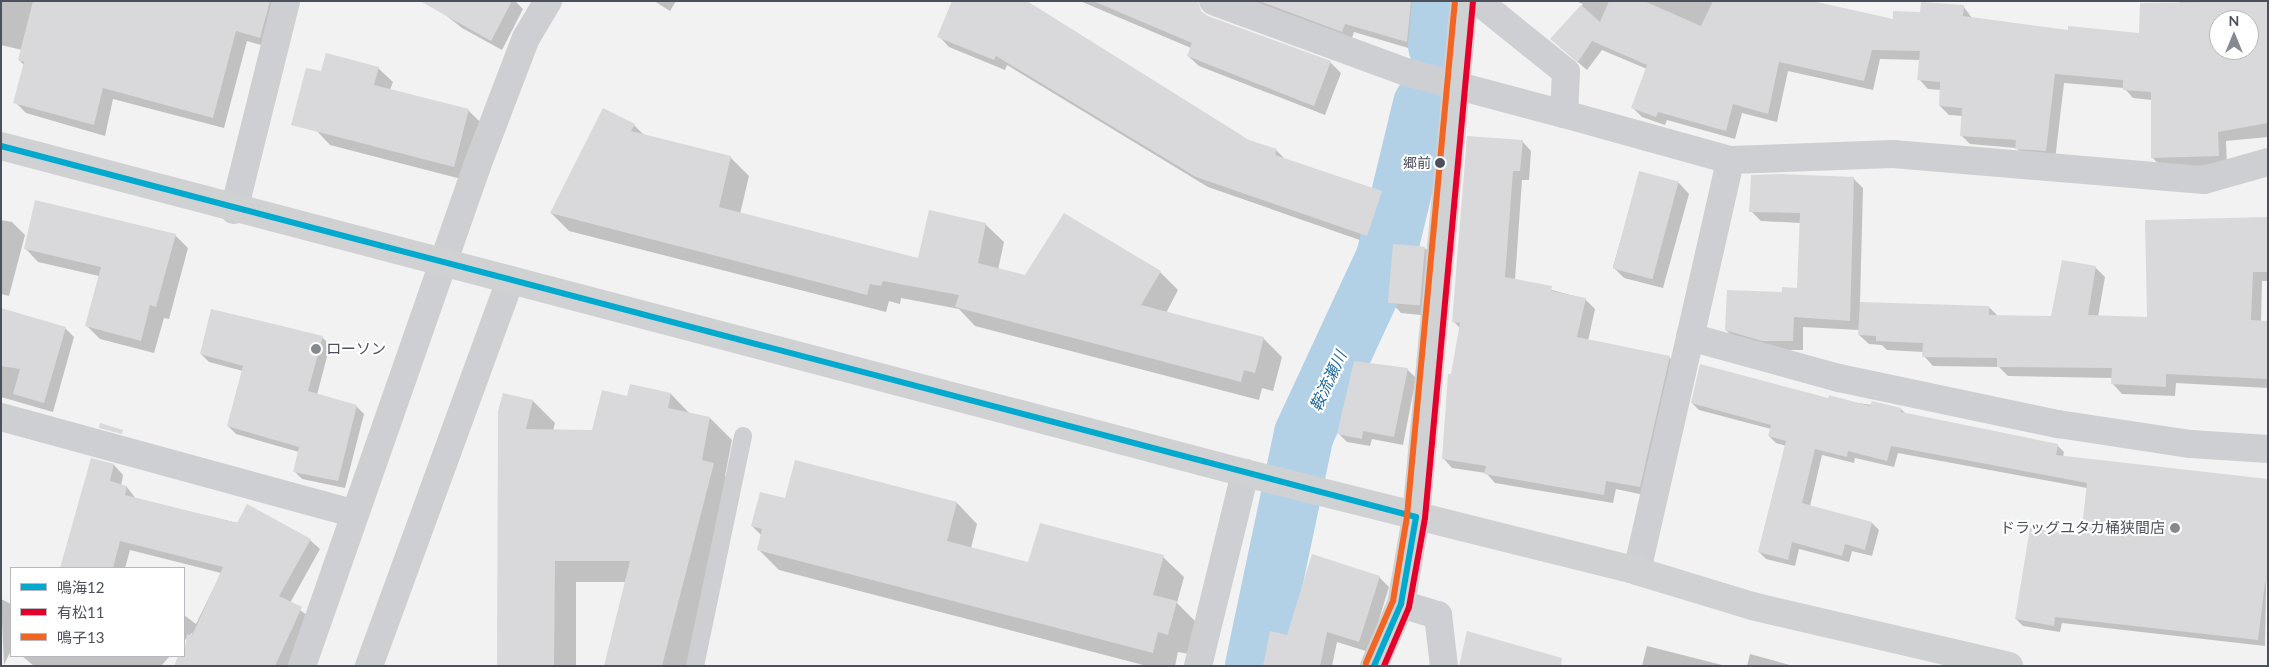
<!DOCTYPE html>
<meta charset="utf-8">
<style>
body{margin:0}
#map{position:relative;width:2269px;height:667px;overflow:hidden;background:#f2f2f2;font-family:Lato,"Noto Sans JP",sans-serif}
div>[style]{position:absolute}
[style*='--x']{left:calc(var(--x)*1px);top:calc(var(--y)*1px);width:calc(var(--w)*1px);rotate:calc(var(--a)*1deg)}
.shadow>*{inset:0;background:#0003}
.river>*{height:60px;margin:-30px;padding:0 30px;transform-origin:30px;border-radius:30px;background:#b2d1e7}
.building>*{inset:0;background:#d9d9db;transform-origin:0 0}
.lane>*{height:18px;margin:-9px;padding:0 9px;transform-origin:9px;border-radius:9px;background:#cdcfd2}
.street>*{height:28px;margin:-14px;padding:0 14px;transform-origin:14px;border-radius:14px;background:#cdcfd2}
.secondary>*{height:28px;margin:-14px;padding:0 14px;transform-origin:14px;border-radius:14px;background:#cfd1d3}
.bus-1>*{height:6px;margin:-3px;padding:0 3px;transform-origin:3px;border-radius:3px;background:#00a9ce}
.bus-2>*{height:6px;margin:-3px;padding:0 3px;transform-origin:3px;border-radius:3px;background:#e4002b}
.bus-3>*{height:6px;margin:-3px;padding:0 3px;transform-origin:3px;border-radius:3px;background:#f26522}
.dots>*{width:14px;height:14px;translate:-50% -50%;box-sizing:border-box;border:2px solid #fff;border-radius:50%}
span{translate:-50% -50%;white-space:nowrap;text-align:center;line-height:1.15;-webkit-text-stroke:4px #fff;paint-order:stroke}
.bus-label{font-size:14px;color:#4b505c}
.right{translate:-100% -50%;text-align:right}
.poi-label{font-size:15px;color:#4b505c}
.left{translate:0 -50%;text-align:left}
.water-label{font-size:16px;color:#1e679c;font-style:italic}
.frame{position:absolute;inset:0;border:2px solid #4b505c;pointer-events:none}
.legend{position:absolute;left:10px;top:567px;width:175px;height:90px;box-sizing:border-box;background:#fff;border:1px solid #b7b9be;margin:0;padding:6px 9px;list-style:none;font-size:15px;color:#4b505c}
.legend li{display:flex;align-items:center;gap:10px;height:25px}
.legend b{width:25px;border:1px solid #b7b9be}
.north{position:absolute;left:2209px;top:10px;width:50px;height:50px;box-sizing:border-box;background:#fff;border:1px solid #b7b9be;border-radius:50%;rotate:0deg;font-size:14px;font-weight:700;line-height:20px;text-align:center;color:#4b505c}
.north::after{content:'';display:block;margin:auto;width:18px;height:22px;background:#858990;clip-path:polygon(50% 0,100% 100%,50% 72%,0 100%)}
</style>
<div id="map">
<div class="shadow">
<div style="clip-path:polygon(1px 1px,285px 1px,271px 48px,247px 41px,224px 128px,113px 99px,105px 136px,26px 113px,15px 102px,25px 66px,19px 60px,22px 50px,1px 45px)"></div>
<div style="clip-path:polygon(428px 1px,515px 1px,523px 9px,502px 50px,462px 28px)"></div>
<div style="clip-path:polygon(654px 1px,676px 1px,670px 11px)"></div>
<div style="clip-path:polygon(1080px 1px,1165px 1px,1330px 62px,1341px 73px,1325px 115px,1199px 66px,1188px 56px,1191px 48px)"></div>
<div style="clip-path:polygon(1252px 1px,1421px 1px,1415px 50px,1354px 32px,1351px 40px)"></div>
<div style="clip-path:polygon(evenodd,1575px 1px,1789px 1px,1894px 21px,1963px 6px,1972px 18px,2069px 31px,2141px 34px,2179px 6px,2180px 1px,2237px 4px,2237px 1px,2268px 1px,2268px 137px,2226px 141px,2227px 165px,2161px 167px,2152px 157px,2152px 100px,2133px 98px,2124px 88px,2064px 83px,2055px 160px,2026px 157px,2016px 148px,1970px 144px,1961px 135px,1962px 116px,1949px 115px,1940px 106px,1941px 90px,1928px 89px,1919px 79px,1920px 60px,1880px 59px,1873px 90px,1788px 71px,1777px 122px,1742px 113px,1735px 139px,1667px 120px,1665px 125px,1642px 117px,1633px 108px,1647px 69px,1602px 50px,1587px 70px,1561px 48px,1552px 39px,1583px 4px,1575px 1px,2219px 20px,2249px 20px,2249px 50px,2219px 50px,2219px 20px)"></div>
<div style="clip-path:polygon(939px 36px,1276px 150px,1285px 159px,1382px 192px,1392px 202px,1377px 246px,1208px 187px,1007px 65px,1005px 70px,949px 47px)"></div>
<div style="clip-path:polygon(378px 68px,393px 82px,390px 90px,468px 110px,483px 125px,469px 181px,330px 145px,316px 130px)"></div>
<div style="clip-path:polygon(634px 125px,645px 136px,730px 157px,749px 176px,740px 214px,919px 260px,985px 224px,1004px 242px,998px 270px,1026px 277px,1160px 272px,1178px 290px,1166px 313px,1263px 338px,1282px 357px,1273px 391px,1262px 388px,1259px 400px,975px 326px,959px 309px,901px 298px,900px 304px,889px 301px,886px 312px,569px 231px,551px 213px)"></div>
<div style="clip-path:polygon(1522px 141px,1531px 151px,1529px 180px,1522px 180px,1515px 280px,1585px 299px,1595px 309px,1588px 341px,1669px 357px,1678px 367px,1649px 496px,1616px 489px,1613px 503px,1495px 483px,1486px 473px,1452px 468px,1443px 458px,1461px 329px,1453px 321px)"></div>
<div style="clip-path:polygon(1640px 173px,1679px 183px,1689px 194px,1663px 288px,1624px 278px,1613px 267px)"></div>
<div style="clip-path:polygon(1853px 178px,1863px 188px,1860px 303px,1989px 307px,1998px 316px,2052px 317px,2095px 267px,2105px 277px,2098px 317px,2148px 319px,2268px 219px,2268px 281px,2262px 281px,2261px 322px,2268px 323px,2268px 388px,2176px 383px,2175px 396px,2122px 394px,2113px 384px,2113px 378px,2008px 376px,1999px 367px,1933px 366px,1924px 356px,1924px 352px,1887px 350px,1882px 345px,1869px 344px,1859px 335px,1859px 330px,1803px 327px,1803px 350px,1773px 350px,1736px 340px,1726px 330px,1783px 293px,1798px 289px,1801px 223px,1761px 221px,1751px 211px)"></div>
<div style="clip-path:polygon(1px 220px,12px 222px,25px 235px,9px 296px,1px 294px)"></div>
<div style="clip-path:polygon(175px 235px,188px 248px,169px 319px,164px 318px,154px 353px,100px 339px,86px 325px,99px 276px,38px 262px,25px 248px)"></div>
<div style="clip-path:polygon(1425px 248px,1435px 258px,1430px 316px,1401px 313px,1391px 302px)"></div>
<div style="clip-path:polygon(1px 309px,65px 328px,74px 337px,53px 412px,1px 397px)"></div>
<div style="clip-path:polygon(322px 337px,330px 345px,317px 395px,356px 406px,364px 414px,345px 488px,302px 479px,294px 471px,299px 452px,236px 434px,228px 426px,243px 371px,209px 362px,201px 354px)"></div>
<div style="clip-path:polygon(1407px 369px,1416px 378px,1403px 445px,1372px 439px,1370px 446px,1347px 442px,1338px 433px)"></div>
<div style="clip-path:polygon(671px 394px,690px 414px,710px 418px,732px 440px,725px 476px,735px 486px,689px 666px,605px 666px,626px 582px,576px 582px,576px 666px,498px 666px,499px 411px,533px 401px,555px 423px,553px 431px,593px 431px,628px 398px)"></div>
<div style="clip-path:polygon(1829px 399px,1901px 409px,1906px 414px,2057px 445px,2064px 452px,2063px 457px,2268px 480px,2265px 646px,2062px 623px,2060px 632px,2023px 626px,2016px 619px,2082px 538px,2087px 488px,1898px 453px,1894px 467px,1855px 458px,1854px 463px,1822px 455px,1810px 506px,1872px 523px,1879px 530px,1872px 556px,1852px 551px,1849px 562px,1799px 549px,1795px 566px,1766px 559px,1759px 552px,1786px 446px,1776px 443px,1769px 436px,1771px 429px,1699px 410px,1692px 403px)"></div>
<div style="clip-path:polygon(92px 459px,114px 465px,123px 475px,121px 486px,127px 487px,136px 499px,310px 540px,320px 549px,290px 603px,311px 618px,288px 666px,176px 666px,193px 632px,184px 641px,184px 615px,196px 624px,221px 573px,130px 550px,125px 568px,61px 568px)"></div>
<div style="clip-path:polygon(786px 500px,957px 503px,977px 524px,971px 548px,1029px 564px,1163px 557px,1184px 577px,1177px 603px,1197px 623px,1189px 654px,1178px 652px,1175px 666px,1147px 666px,779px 570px,759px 550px,762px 536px,752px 526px)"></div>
<div style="clip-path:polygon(1379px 577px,1389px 587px,1369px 652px,1337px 642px,1332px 666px,1264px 666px,1287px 636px)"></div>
<div style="clip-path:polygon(1px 599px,11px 604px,11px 650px,4px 665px)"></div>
<div style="clip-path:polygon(1647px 646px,1726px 666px,1642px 666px)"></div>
<div style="clip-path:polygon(1750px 654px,1793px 666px,1747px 666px)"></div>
<div style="clip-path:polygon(22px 656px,170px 656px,161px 666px,34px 666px)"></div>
</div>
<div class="river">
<div style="--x:1438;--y:46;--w:45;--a:-84.9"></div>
<div style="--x:1255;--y:666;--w:237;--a:-78.1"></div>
<div style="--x:1304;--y:434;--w:195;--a:-65.1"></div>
<div style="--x:1386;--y:257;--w:157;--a:-76.4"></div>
</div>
<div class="building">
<div style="clip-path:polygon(33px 1px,270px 1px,260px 38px,236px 31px,213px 118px,103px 88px,94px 125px,13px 103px,24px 62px,18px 60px)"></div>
<div style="clip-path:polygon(420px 1px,512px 1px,491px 41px)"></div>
<div style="clip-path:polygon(952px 1px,1027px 1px,1249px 140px,1277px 149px,1275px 155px,1382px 191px,1367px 236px,1196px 177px,996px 56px,994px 60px,937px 37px)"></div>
<div style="clip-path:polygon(1093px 1px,1198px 1px,1201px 11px,1208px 16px,1331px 61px,1314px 106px,1187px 56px,1192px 43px)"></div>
<div style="clip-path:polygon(1259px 1px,1411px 1px,1407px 42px,1345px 24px,1342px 32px)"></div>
<div style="clip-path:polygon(evenodd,1609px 1px,1644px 1px,1701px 26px,1713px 1px,1812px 1px,1893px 19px,1893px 11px,1920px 12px,1921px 2px,1964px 5px,1963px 16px,2068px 30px,2068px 26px,2139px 33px,2140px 3px,2268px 1px,2268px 123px,2218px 132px,2219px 156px,2151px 158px,2151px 92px,2123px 90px,2123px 80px,2055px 74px,2046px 151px,2015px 149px,2016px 140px,1960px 136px,1962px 108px,1939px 106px,1940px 82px,1917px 80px,1920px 51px,1872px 50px,1864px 81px,1779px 62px,1768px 114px,1733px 104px,1726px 131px,1658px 112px,1656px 117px,1631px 108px,1647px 65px,1592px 41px,1578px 62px,1550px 39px,1581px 5px,1600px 22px,1609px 1px,2219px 20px,2249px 20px,2249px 50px,2219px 50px,2219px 20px)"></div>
<div style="clip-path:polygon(326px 53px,379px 67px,374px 85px,469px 109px,454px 167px,291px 125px,306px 68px,321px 71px)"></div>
<div style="clip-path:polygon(603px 108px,635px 124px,631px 131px,731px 156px,719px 207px,918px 258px,929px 210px,986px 223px,978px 263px,1025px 275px,1064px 213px,1161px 271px,1141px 305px,1264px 337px,1255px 373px,1244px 370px,1241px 382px,955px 307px,959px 295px,883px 281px,881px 286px,870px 284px,867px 295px,550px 213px)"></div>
<div style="clip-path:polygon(1467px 136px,1523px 140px,1520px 171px,1513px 171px,1505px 277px,1552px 286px,1551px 291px,1586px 298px,1577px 337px,1670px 356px,1640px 487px,1606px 481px,1604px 495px,1484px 474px,1486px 466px,1442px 459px,1448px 374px,1451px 374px,1460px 323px,1452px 322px)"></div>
<div style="left:1639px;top:171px;width:41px;height:101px;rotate:15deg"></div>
<div style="clip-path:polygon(1780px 174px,1854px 177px,1850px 321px,1794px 317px,1793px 341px,1762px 341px,1725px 330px,1727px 290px,1782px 292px,1782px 287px,1797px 288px,1800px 213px,1749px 212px,1751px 175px)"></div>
<div style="clip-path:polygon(35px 200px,176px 234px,156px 307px,150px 305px,141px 341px,85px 326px,101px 267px,24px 249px)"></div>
<div style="clip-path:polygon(2268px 217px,2268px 272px,2253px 272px,2251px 320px,2268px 321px,2268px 379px,2166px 374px,2166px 387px,2111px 384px,2112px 368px,1997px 367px,1997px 358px,1922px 357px,1923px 343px,1876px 341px,1876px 336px,1858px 335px,1860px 302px,1989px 306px,1989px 315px,2051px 316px,2062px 260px,2096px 266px,2088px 315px,2147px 317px,2145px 220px)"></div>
<div style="left:1393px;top:244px;width:32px;height:59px;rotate:5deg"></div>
<div style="clip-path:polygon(1px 308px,66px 327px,44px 403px,13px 394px,20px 369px,1px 366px)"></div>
<div style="clip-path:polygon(211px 309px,323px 336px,308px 391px,357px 405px,338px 481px,293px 472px,299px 447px,227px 426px,243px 366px,200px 354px)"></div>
<div style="clip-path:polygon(1354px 361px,1408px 368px,1394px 437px,1363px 431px,1362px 439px,1337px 434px)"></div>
<div style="clip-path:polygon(1700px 364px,1828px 398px,1829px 395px,1870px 406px,1872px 401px,1901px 408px,1901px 412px,2058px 444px,2056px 455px,2268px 479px,2268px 583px,2265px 583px,2258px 640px,2055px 617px,2054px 626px,2015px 619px,2030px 528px,2081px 536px,2087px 483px,1891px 446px,1887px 461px,1848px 451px,1847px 457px,1815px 449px,1802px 503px,1872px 522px,1865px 550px,1845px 544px,1842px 556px,1792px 542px,1788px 560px,1758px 552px,1786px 441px,1768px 436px,1771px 425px,1691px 403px)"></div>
<div style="clip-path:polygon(630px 384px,671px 393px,668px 408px,710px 417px,702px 460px,714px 463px,662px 666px,604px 666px,630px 561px,555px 561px,554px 666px,497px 666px,498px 411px,503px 393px,533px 400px,526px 429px,592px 430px,602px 390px,627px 396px)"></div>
<div style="clip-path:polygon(100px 423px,123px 430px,122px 434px,99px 428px)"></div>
<div style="clip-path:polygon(91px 458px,114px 464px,110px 481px,127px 486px,125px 495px,237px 523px,247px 504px,311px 539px,279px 596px,302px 607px,275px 666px,174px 666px,178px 656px,184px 656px,187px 634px,192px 636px,223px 567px,120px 541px,113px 568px,60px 568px)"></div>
<div style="clip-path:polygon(795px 460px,957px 502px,947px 541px,1028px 562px,1040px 523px,1164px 555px,1153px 595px,1177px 601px,1168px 635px,1158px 632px,1153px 653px,757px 550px,762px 529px,751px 526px,760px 492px,785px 498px)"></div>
<div style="clip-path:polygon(1312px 554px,1380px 576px,1359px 642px,1327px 632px,1320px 666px,1263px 666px,1270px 631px,1287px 635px)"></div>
<div style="clip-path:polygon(1467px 631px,1562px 658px,1561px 666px,1459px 666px)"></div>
</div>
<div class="lane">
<div style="--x:695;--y:666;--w:235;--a:-78.2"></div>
</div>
<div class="street">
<div style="--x:1213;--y:1;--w:206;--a:20.2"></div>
<div style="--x:1406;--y:72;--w:163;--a:14.9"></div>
<div style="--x:1478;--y:1;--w:113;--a:38.9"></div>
<div style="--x:1566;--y:72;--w:42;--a:92.7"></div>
<div style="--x:1564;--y:114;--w:172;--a:15.5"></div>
<div style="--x:1730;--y:160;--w:163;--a:-2.1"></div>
<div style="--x:1893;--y:154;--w:312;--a:4.8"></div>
<div style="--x:2204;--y:180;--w:66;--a:-15.7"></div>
<div style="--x:234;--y:210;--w:215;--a:-76"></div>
<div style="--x:1690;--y:337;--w:155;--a:15.4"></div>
<div style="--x:1839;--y:378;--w:224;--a:11.9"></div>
<div style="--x:2058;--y:424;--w:134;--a:8.6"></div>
<div style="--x:2191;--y:444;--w:77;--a:3.7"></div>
<div style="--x:1;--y:417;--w:365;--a:15.3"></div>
<div style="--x:1637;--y:571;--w:421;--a:-77.2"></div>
<div style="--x:1401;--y:604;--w:39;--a:17"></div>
<div style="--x:1438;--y:615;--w:51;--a:83.3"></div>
<div style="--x:302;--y:666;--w:530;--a:-70.71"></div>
<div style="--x:477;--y:166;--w:137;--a:-69.1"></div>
<div style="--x:526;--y:38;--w:43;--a:-59.3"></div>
<div style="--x:369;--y:666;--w:411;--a:-69.9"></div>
<div style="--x:1198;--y:666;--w:199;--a:-76.3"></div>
</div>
<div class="secondary">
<div style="--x:1;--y:146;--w:1286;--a:14.73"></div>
<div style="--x:1245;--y:473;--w:404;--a:14"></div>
<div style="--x:1637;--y:571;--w:120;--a:16.9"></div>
<div style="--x:1752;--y:606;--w:264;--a:13.1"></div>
<div style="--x:1374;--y:666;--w:68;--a:-66.5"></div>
<div style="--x:1401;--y:604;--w:88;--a:-80.2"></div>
<div style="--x:1416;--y:517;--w:518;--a:-84.69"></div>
</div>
<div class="bus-1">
<div style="--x:1;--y:146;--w:1463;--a:14.69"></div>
<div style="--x:1374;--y:666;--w:68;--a:-66.5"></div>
<div style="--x:1401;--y:604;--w:88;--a:-80.2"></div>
</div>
<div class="bus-2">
<div style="--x:1384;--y:666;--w:64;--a:-67"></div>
<div style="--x:1409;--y:607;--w:90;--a:-79.8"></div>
<div style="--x:1425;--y:518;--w:518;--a:-84.69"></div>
</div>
<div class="bus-3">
<div style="--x:1366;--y:663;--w:68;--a:-66.5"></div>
<div style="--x:1393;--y:601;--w:86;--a:-80.6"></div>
<div style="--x:1407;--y:516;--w:517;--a:-84.68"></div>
</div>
<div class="dots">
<div style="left:1440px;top:163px;background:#4b505c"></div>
<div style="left:316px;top:349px;background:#858990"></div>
<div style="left:2175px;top:528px;background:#858990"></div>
</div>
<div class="bus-label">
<span class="right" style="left:1431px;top:163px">郷前</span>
</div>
<div class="poi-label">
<span class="left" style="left:326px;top:349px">ローソン</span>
<span class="right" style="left:2165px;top:528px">ドラッグユタカ桶狭間店</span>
</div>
<div class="water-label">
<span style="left:1328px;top:381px;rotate:-65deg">鞍流瀬川</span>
</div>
<div class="frame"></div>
<ul class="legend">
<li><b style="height:6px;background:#00a9ce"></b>鳴海12</li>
<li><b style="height:6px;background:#e4002b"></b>有松11</li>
<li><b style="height:6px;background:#f26522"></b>鳴子13</li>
</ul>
<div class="north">N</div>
</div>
